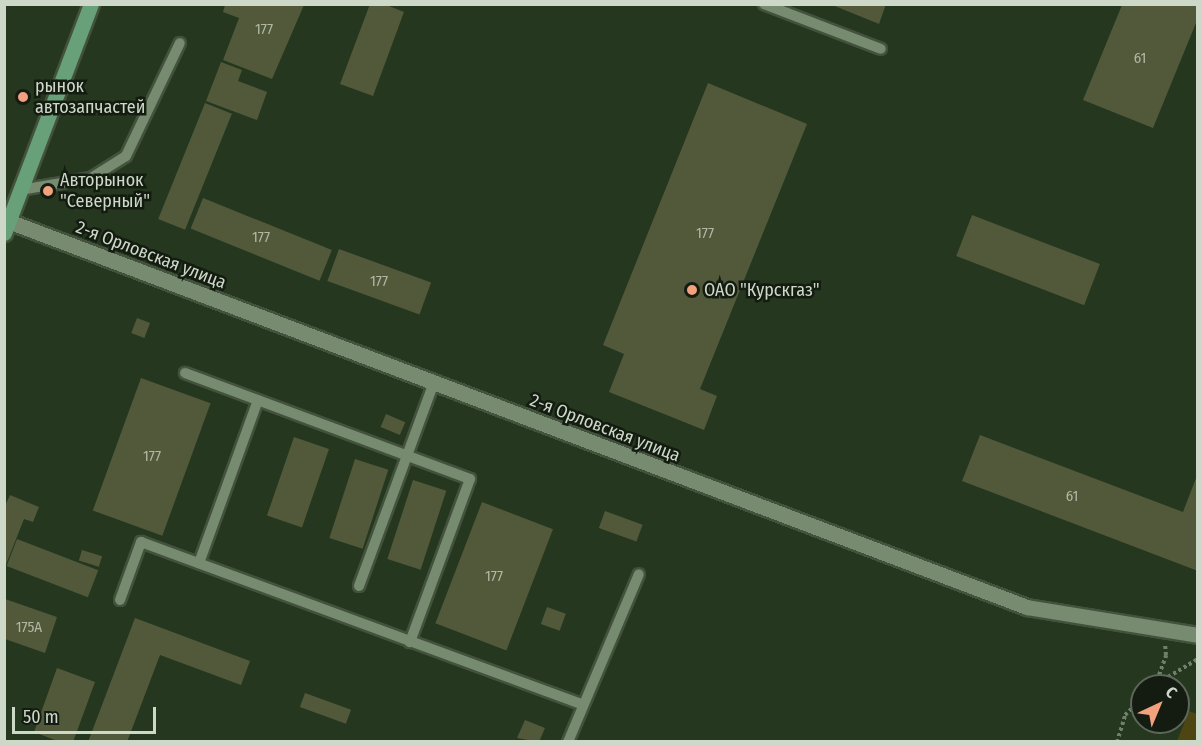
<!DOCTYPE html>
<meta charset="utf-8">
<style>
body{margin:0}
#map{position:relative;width:1202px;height:746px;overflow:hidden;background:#25371e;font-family:"Fira Sans Condensed",sans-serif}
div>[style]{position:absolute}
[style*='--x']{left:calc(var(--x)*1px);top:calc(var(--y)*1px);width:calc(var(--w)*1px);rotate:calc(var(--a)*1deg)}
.green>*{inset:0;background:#4d4512}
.building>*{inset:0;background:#52593a;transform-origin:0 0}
.path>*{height:4px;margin-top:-2px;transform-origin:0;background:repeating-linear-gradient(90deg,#71806b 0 3px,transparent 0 6px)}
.roads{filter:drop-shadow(2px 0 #43523d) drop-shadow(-2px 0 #43523d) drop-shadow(0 2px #43523d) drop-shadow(0 -2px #43523d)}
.lane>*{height:10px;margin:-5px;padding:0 5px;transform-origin:5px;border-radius:5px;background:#768b6f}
.secondary>*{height:15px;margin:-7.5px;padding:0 7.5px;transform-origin:7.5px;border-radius:7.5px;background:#768b6f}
.primary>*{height:15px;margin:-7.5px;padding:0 7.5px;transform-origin:7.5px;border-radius:7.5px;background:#68a179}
.dots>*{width:16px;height:16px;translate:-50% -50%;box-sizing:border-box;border:3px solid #141c11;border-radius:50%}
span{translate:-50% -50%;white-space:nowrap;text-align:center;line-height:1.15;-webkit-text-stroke:5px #141c11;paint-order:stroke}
.number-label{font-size:15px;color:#aeb8a5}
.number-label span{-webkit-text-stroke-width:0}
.poi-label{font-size:18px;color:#cdd8c9}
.left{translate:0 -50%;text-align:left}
.street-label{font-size:18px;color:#cdd8c9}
.frame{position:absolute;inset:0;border:6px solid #cdd8c9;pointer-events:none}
.north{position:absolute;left:1130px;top:674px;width:60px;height:60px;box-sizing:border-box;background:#141c11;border:2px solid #5e675b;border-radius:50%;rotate:44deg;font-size:16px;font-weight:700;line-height:24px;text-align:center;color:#cdd8c9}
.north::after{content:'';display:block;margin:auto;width:21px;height:27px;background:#f1a17d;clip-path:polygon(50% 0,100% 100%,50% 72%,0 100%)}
.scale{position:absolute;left:12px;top:707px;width:144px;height:27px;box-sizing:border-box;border:3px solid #cdd8c9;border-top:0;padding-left:8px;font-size:18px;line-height:21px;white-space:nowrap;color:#cdd8c9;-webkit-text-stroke:4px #141c11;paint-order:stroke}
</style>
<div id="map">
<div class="green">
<div style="clip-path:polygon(1189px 711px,1197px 714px,1197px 741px,1177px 741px)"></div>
</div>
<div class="building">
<div style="clip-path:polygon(370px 4px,384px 4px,404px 12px,373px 96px,340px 84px)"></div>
<div style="clip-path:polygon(830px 4px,886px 4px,879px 24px)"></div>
<div style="clip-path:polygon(225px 5px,304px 5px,272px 79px,223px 60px,239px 18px,223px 12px)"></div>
<div style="clip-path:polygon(1122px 5px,1198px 5px,1198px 18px,1153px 128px,1083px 100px)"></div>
<div style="clip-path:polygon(221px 62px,242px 70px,238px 81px,267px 92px,257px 120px,206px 101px)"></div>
<div style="clip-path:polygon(708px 83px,807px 124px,700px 389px,717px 396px,704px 430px,609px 392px,624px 354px,603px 345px)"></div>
<div style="left:205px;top:103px;width:29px;height:125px;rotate:22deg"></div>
<div style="left:203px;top:198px;width:139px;height:33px;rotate:22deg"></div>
<div style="left:972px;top:215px;width:137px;height:44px;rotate:21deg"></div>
<div style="left:339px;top:249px;width:98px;height:34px;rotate:20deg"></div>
<div style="left:137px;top:318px;width:14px;height:16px;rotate:21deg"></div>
<div style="left:141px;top:378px;width:74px;height:141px;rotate:20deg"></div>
<div style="left:386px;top:414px;width:21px;height:14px;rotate:23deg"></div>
<div style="clip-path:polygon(980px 435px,1183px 512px,1198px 473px,1198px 571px,962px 481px)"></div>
<div style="left:294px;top:437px;width:37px;height:83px;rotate:19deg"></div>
<div style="left:355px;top:459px;width:35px;height:83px;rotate:18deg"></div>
<div style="left:413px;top:480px;width:35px;height:83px;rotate:18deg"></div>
<div style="clip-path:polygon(10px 495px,39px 507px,33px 522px,24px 519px,5px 567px,4px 508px)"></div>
<div style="left:482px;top:502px;width:76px;height:130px;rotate:21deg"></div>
<div style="left:605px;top:511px;width:40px;height:18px;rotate:20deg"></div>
<div style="left:17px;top:539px;width:87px;height:29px;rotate:21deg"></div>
<div style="left:82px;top:550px;width:21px;height:11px;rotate:17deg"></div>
<div style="clip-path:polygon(5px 599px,57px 617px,45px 653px,5px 639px)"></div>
<div style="left:547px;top:607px;width:20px;height:18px;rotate:20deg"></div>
<div style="clip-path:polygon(135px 618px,250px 661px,241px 685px,160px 655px,127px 742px,88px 742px)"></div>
<div style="clip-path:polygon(57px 668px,95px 682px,73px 742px,60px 742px,34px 732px)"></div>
<div style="left:305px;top:693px;width:49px;height:15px;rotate:20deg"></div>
<div style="clip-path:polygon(525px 720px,545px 728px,539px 742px,517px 738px)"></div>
</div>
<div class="path">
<div style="--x:1158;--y:683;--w:47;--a:-31"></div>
<div style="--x:1155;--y:686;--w:33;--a:-70"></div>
<div style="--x:1166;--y:655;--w:11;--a:-95"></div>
<div style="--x:1117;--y:742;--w:28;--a:-73"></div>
<div style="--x:1125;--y:715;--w:23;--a:-43"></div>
</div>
<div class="roads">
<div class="lane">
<div style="--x:764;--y:4;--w:125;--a:21"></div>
<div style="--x:20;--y:190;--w:72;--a:-9.6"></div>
<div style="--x:91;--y:178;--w:41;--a:-32.2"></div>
<div style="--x:126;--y:156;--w:125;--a:-64.5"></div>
<div style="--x:185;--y:373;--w:304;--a:20.4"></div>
<div style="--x:470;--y:479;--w:174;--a:110.2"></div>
<div style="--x:199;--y:563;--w:173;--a:-70.1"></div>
<div style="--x:359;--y:586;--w:214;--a:-69.8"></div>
<div style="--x:120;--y:600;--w:62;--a:-70.1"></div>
<div style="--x:141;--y:542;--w:469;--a:20.2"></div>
<div style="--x:568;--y:742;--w:182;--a:-67.1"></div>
</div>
<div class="secondary">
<div style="--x:8;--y:221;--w:1090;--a:20.75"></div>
<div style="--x:1027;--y:607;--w:173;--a:9.3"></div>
</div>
<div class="primary">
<div style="--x:4;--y:233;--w:245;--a:-69.2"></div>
</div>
</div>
<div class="dots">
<div style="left:23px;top:97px;background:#f1a17d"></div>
<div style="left:48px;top:191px;background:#f1a17d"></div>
<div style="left:692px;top:290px;background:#f1a17d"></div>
</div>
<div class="number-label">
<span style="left:264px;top:30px">177</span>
<span style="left:1140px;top:59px">61</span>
<span style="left:705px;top:234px">177</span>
<span style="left:261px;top:238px">177</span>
<span style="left:379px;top:282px">177</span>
<span style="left:152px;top:457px">177</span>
<span style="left:1072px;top:497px">61</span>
<span style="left:494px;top:577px">177</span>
<span style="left:29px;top:628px">175А</span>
</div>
<div class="poi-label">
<span class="left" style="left:35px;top:97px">рынок<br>автозапчастей</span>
<span class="left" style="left:60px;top:191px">Авторынок<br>"Северный"</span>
<span class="left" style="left:704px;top:290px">ОАО "Курскгаз"</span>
</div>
<div class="street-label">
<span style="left:151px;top:255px;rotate:21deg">2-я Орловская улица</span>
<span style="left:605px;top:428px;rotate:21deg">2-я Орловская улица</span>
</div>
<div class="frame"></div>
<div class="north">С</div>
<div class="scale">50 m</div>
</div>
